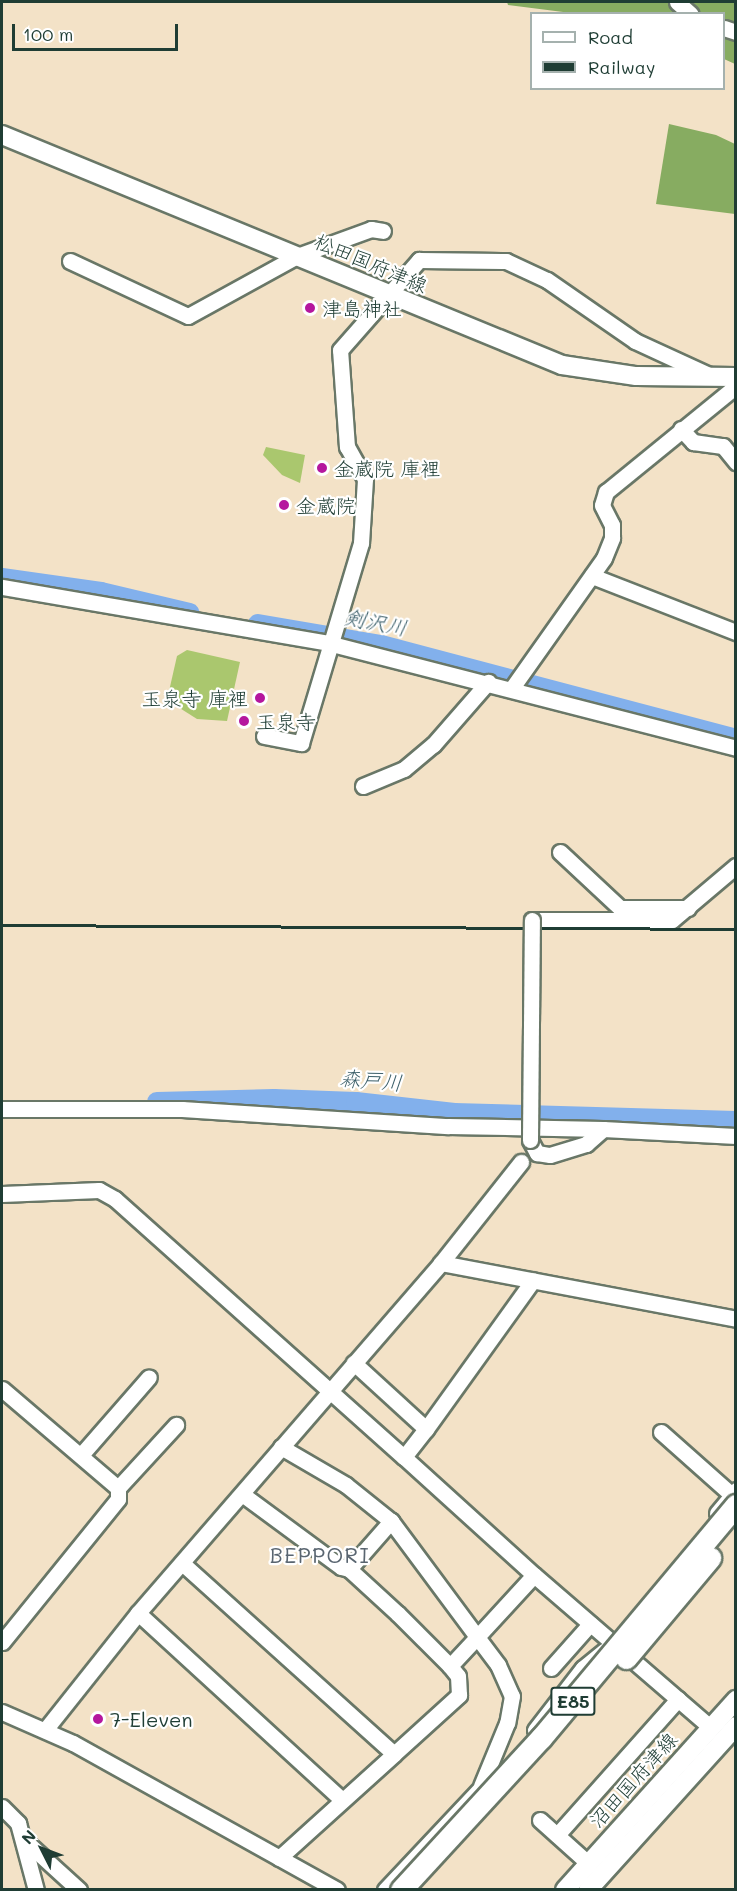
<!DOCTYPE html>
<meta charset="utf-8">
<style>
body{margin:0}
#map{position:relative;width:737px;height:1891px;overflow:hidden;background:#f3e2c7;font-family:Mali,"Klee One",sans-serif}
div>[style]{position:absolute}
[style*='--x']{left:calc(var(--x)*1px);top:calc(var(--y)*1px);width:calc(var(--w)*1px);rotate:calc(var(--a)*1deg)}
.green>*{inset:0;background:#aac76e}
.forest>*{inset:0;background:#87ac61}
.river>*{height:20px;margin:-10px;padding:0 10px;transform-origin:10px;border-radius:10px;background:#82b0ec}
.roads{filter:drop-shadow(2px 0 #697767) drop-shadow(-2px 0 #697767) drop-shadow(0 2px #697767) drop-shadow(0 -2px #697767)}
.minor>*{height:15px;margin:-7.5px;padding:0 7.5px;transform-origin:7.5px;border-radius:7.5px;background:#fff}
.major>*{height:18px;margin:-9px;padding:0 9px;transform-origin:9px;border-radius:9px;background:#fff}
.rail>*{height:3px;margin:-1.5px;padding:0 1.5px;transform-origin:1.5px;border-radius:1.5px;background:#1f3d34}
.bridges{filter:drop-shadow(2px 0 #697767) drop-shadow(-2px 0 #697767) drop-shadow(0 2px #697767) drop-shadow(0 -2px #697767)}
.minor-bridge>*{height:15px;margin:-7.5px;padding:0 7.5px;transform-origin:7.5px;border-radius:7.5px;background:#fff}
.highway-bridge>*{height:21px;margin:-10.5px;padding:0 10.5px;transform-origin:10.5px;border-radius:10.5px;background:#fff}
.dots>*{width:16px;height:16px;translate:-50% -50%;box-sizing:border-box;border:3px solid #fff;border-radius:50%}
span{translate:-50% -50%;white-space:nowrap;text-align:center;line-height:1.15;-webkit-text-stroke:4.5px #fff;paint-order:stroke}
.shield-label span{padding:2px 4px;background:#fff;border:2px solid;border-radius:4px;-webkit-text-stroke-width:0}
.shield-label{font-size:18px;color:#1f3d34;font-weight:700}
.street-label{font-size:20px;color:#1f3d34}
.poi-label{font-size:20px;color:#1f3d34}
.left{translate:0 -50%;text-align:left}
.right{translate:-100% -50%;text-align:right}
.water-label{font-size:21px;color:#3d606b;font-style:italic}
.neighbourhood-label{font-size:21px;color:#596570;letter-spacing:1.5px}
.frame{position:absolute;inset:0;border:3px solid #1f3d34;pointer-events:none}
.legend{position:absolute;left:530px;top:12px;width:195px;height:78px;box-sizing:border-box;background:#fff;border:2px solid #a5b1ae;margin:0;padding:8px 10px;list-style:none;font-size:18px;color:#1f3d34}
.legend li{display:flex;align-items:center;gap:12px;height:30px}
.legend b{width:30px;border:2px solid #a5b1ae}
.north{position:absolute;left:12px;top:1819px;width:60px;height:60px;-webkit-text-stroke:4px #fff;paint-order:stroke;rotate:312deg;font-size:16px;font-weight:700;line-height:24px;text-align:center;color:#1f3d34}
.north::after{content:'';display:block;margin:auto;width:21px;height:27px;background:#1f3d34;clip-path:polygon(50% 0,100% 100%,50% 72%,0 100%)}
.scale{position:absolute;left:12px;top:24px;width:166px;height:27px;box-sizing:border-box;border:3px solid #1f3d34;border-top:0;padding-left:8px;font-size:18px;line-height:21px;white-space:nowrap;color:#1f3d34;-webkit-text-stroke:4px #fff;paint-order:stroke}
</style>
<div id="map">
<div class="green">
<div style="clip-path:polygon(266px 447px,305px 455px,300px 483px,282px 475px,263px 455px)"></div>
<div style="clip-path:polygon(187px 650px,240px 662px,227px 721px,197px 719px,167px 700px,177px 656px)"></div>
</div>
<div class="forest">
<div style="clip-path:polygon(507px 2px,735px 2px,735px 64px,724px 59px,724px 14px,571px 13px,508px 5px)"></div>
<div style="clip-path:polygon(669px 124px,716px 135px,735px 144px,735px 214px,656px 204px)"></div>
</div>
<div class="river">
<div style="--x:2;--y:578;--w:100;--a:8"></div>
<div style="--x:101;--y:592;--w:91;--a:13.3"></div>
<div style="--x:258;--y:624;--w:125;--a:9.7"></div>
<div style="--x:381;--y:645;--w:367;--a:14.8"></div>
<div style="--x:157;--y:1102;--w:117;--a:-1.5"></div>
<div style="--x:274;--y:1099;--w:82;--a:2.1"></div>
<div style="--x:356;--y:1102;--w:99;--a:6.4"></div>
<div style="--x:454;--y:1113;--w:282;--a:1.6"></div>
</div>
<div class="roads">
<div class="minor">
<div style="--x:677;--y:2;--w:18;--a:41"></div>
<div style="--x:724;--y:28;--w:13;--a:18"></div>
<div style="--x:70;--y:261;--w:130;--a:25"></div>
<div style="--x:188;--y:316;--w:124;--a:-28.8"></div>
<div style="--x:297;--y:256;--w:79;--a:-20"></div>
<div style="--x:371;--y:229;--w:12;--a:9"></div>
<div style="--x:681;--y:429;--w:18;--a:47"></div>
<div style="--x:693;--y:442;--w:30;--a:8"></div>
<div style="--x:723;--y:446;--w:21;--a:51"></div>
<div style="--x:592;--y:576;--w:155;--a:21.3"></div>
<div style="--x:2;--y:587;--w:331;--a:9.7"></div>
<div style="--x:328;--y:643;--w:421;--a:14.4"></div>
<div style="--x:512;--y:688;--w:159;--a:-54.7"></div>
<div style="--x:604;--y:558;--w:22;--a:-68"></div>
<div style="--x:612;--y:538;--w:13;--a:-90"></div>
<div style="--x:612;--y:525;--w:22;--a:-117"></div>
<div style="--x:602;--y:505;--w:14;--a:-73"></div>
<div style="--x:606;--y:492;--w:168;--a:-39.2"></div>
<div style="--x:264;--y:736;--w:38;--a:11"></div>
<div style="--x:301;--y:743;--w:209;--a:-73.3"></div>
<div style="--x:361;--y:543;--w:64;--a:-86.4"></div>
<div style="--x:365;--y:479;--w:37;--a:-119"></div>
<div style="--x:347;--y:447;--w:97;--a:-94.1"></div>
<div style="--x:340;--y:350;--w:120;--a:-48.7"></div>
<div style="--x:419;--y:260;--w:87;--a:0.7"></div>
<div style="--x:506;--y:261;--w:45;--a:24.9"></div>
<div style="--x:547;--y:280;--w:107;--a:34.7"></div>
<div style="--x:635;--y:341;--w:84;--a:24.7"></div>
<div style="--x:363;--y:786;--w:44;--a:-22.5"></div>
<div style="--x:404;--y:769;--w:38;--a:-40"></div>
<div style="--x:433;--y:745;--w:84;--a:-48.9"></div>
<div style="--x:560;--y:852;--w:82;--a:43"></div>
<div style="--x:620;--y:908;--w:68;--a:0"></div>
<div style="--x:532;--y:920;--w:140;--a:0"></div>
<div style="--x:672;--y:920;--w:84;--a:-40.2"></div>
<div style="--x:2;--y:1109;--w:180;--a:0"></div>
<div style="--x:182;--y:1109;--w:267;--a:3.7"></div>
<div style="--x:448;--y:1126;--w:155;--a:1.1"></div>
<div style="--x:530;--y:1140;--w:15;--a:62"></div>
<div style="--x:537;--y:1153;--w:13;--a:9"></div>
<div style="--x:550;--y:1155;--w:38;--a:-17"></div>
<div style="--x:586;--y:1144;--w:23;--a:-41"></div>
<div style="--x:603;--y:1129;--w:133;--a:3"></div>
<div style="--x:2;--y:1194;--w:97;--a:-2.4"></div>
<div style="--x:99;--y:1190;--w:18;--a:29"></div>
<div style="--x:115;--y:1199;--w:387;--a:41.8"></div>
<div style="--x:441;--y:1263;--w:300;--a:10.7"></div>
<div style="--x:2;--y:1389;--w:153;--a:40.5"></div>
<div style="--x:118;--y:1488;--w:11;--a:90"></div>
<div style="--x:118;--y:1499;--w:184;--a:129"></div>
<div style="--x:426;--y:1429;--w:183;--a:-54.3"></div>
<div style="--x:661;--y:1432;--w:95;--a:41.6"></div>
<div style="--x:281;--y:1447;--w:75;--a:30.3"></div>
<div style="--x:346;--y:1485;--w:58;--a:38.7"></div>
<div style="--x:81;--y:1455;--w:103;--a:-48.9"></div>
<div style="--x:118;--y:1488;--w:86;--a:-47.4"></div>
<div style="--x:717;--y:1513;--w:30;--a:-50"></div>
<div style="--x:182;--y:1563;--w:285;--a:42"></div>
<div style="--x:394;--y:1754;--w:88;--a:-42.2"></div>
<div style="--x:459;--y:1695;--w:19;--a:-93"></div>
<div style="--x:458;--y:1676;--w:13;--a:-129"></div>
<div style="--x:450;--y:1666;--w:74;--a:-135"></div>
<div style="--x:398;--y:1614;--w:67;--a:-137.4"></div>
<div style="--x:349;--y:1569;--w:8;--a:-166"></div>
<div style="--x:341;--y:1567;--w:123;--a:-143.6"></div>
<div style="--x:349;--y:1569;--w:64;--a:-48.8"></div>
<div style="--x:391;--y:1521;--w:144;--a:53.4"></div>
<div style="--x:477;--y:1637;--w:84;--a:-47.4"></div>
<div style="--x:534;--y:1575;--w:176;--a:-137.8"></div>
<div style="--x:404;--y:1457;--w:36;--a:-52"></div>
<div style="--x:426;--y:1429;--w:98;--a:-137.5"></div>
<div style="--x:534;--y:1575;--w:234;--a:40.8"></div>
<div style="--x:138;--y:1613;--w:275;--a:42.5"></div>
<div style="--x:450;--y:1666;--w:40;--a:-47"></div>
<div style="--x:477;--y:1637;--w:35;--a:53"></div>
<div style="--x:498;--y:1665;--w:34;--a:66"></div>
<div style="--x:512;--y:1696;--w:27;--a:100"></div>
<div style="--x:507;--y:1723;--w:68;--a:112.4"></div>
<div style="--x:551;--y:1668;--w:59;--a:-48.4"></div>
<div style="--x:2;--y:1712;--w:77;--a:23.6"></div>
<div style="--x:73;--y:1743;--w:302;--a:29.1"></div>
<div style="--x:45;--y:1730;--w:149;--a:-51.5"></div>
<div style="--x:138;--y:1613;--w:463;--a:-49.1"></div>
<div style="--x:441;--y:1263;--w:129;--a:-51.6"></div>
<div style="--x:535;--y:1730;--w:78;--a:-52.3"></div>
<div style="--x:583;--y:1668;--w:28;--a:-39"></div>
<div style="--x:2;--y:1807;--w:23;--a:45"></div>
<div style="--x:18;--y:1823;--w:69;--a:75"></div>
<div style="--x:540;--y:1820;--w:64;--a:41.9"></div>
<div style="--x:557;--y:1835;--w:182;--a:-48.3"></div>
<div style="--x:23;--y:1839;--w:76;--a:42.3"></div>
<div style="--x:279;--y:1858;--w:155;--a:-42.1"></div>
<div style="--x:385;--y:1890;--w:159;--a:-46.8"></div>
</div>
<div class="major">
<div style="--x:2;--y:135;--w:605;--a:22.33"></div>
<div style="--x:562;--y:365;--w:75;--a:8.5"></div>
<div style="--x:636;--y:376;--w:100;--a:0.6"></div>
<div style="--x:565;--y:1890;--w:256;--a:-48"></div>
<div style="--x:588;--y:1890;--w:221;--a:-47.9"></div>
</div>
</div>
<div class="rail">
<div style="--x:2;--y:925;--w:734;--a:0.31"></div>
</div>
<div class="bridges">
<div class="minor-bridge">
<div style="--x:530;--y:1140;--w:220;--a:-89.5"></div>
</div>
<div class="highway-bridge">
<div style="--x:626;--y:1658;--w:131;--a:-50"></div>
<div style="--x:401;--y:1890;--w:207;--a:-47.4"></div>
<div style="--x:541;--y:1738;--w:304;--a:-50.1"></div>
</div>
</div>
<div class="dots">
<div style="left:310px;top:308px;background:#b5179e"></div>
<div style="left:322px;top:468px;background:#b5179e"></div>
<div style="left:284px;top:505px;background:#b5179e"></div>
<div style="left:260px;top:698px;background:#b5179e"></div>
<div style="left:244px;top:721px;background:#b5179e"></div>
<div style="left:98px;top:1719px;background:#b5179e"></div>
</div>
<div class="shield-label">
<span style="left:573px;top:1701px">E85</span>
</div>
<div class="street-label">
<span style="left:371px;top:263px;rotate:23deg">松田国府津線</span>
<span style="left:633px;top:1780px;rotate:-48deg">沼田国府津線</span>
</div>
<div class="poi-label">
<span class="left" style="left:322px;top:308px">津島神社</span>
<span class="left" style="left:334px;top:468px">金蔵院 庫裡</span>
<span class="left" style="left:296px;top:505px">金蔵院</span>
<span class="right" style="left:248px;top:698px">玉泉寺 庫裡</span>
<span class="left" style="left:256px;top:721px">玉泉寺</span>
<span class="left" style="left:110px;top:1719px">7-Eleven</span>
</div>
<div class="water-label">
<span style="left:376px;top:622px;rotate:11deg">剣沢川</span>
<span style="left:371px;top:1080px;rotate:5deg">森戸川</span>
</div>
<div class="neighbourhood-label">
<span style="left:320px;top:1555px">BEPPORI</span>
</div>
<div class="frame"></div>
<ul class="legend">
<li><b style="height:8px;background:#fff"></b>Road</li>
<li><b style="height:8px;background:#1f3d34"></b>Railway</li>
</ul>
<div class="north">N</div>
<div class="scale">100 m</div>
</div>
